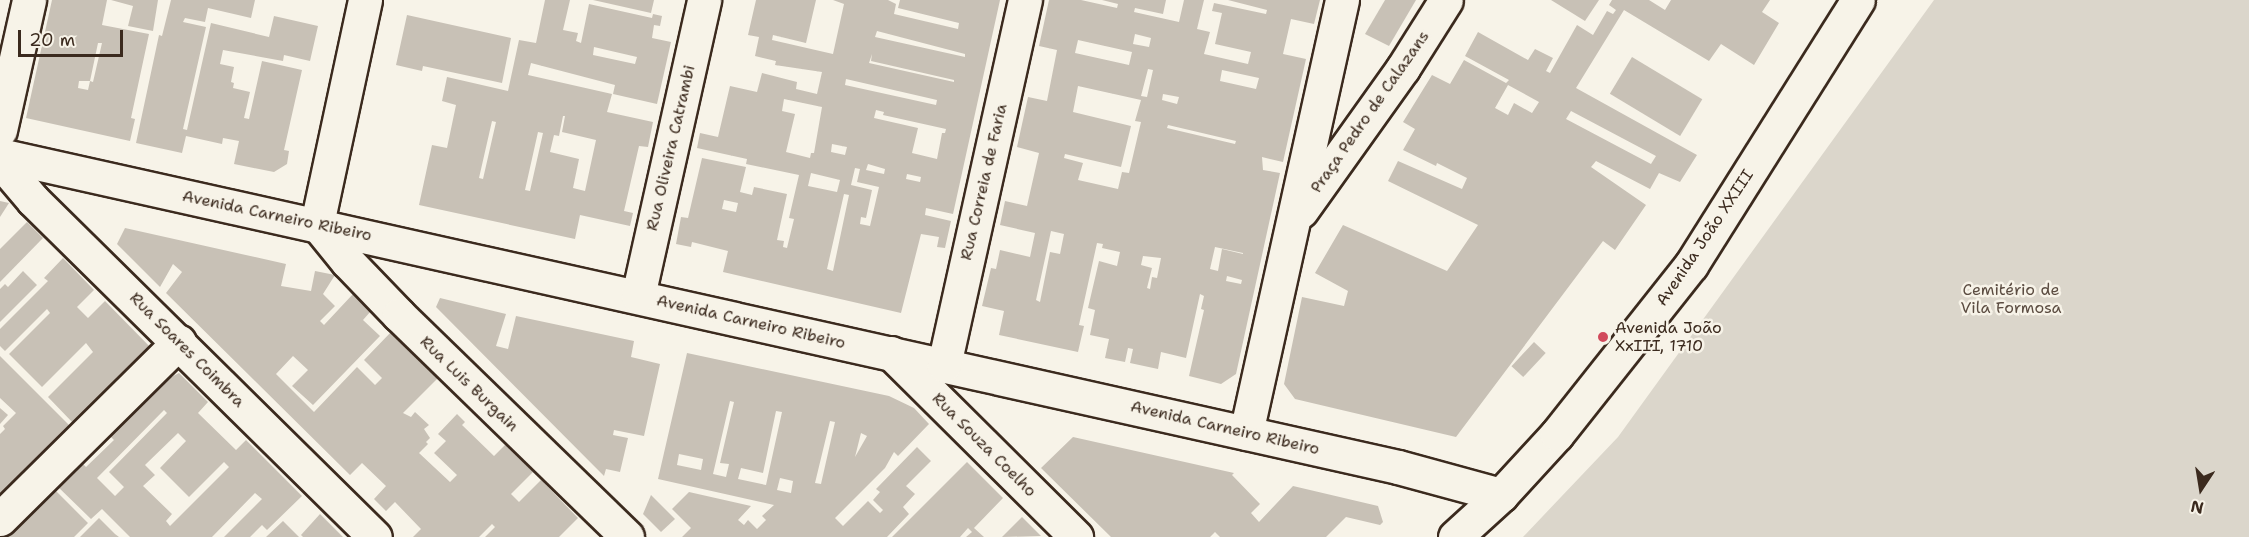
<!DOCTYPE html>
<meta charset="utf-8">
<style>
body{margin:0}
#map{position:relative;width:2249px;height:537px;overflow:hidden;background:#f7f3e8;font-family:"Shantell Sans",sans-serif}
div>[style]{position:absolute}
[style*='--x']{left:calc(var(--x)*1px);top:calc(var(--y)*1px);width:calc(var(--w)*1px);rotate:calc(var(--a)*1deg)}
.green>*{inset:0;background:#dbd6cb}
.building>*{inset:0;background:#c8c1b6;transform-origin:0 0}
.roads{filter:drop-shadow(2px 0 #3b2a1e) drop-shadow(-2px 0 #3b2a1e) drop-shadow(0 2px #3b2a1e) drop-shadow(0 -2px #3b2a1e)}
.minor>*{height:33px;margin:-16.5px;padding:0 16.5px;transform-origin:16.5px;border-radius:16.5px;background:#f7f3e8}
.major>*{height:33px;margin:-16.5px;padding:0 16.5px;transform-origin:16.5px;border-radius:16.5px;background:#f7f3e8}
.dots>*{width:16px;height:16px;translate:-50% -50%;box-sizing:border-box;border:3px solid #f7f3e8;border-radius:50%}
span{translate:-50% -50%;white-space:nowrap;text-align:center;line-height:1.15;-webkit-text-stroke:5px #f7f3e8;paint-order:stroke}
.street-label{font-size:16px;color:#3b2a1e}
.park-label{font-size:16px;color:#5b4c41}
.poi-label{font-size:16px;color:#3b2a1e}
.left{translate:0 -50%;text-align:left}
.north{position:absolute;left:2171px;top:459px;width:60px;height:60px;-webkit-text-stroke:4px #f7f3e8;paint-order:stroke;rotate:192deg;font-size:16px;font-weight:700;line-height:24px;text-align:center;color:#3b2a1e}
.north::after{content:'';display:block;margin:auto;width:21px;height:27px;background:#3b2a1e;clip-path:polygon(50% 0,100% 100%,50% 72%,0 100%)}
.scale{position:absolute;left:18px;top:30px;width:105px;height:27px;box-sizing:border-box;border:3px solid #3b2a1e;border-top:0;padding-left:8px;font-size:18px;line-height:21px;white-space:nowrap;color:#3b2a1e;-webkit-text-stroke:4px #f7f3e8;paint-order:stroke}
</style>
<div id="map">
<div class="green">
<div style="clip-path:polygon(1934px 0,2249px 0,2249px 537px,1523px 537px,1618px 437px)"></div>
</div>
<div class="building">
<div style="clip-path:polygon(evenodd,52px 0,107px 0,102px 25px,149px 34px,131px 118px,135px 119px,130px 141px,26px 118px,52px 0,98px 43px,102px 43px,93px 82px,90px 81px,98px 43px,52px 0,79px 81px,90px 81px,88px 90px,78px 88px,79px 81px)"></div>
<div style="clip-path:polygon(111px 0,158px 0,153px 31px,128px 26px,133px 6px)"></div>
<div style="clip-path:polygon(171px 0,255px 0,251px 18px,208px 8px,205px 22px,185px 18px,183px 22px,206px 27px,183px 129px,187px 130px,211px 23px,269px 37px,274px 16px,318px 26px,310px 61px,284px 55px,283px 61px,223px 50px,220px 64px,234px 67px,231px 82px,234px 83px,233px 88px,250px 92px,244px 118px,249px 119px,262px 61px,302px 70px,284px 150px,289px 151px,287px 164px,274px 172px,234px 164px,239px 141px,223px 138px,222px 144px,186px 136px,182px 153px,136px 143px,159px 35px,162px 36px)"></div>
<div style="clip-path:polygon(evenodd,545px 0,570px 0,563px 30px,578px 33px,576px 41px,581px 43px,589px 4px,652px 18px,653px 14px,662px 16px,660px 26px,654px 25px,652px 38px,671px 42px,657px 104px,613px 94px,615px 85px,531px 63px,528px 75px,612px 94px,607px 112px,653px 122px,648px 147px,639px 146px,624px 211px,633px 213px,630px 226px,580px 215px,575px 239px,419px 205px,432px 145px,447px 148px,456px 105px,442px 101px,447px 77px,508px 91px,519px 40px,536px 43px,545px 0,594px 47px,637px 57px,635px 64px,593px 55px,594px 47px,545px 0,563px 116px,565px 116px,562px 132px,596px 140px,585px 191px,573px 188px,579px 159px,550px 152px,554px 135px,559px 136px,563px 116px,545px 0,492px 121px,496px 122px,483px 179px,479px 178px,492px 121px,545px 0,538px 132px,543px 133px,530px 191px,525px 190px,538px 132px)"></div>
<div style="clip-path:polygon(593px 0,654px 0,651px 13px)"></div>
<div style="clip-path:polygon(evenodd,756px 0,816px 0,806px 43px,773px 35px,772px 40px,833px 54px,844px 4px,833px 0,888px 0,896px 4px,894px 14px,958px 29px,959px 23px,898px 8px,900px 0,1000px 0,953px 214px,926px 208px,925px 215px,951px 221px,945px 248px,937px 247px,939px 237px,921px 234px,901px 313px,723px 272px,728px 251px,692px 242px,691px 247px,676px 244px,681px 217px,688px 218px,702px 158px,746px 167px,740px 192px,752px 195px,754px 187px,787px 194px,777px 240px,784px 241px,783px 247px,787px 248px,794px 219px,789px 218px,799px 175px,746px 164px,747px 159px,697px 148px,700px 133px,718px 137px,730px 86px,757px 92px,762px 73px,797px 82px,796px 89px,817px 94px,822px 72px,775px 65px,776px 61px,755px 56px,759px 37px,748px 35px,756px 0,877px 31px,965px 54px,965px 57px,875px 37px,877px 31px,756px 0,872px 54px,871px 61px,954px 80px,954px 82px,869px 63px,872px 54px,756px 0,846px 79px,937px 100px,936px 105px,845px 85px,846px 79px,756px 0,784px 99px,822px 107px,814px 153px,811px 153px,810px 158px,786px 152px,795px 114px,782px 111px,784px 99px,756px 0,876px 110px,884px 112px,883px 115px,946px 129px,945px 133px,942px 133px,937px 159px,912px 153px,918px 128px,874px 118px,876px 110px,756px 0,832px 144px,847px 147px,845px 155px,831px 152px,832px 144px,756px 0,868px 164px,885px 169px,884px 174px,866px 170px,868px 164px,756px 0,855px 168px,860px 169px,857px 182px,879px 187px,870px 226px,860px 224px,861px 217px,866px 218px,872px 190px,851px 185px,855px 168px,756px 0,811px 173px,840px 180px,837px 192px,808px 186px,811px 173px,756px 0,907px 174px,921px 177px,920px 182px,906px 179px,907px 174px,756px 0,844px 194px,849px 195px,833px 271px,827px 269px,844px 194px,756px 0,724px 200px,738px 203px,736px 212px,722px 209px,724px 200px)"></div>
<div style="clip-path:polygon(evenodd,1049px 0,1081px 0,1117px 8px,1118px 4px,1102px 0,1166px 0,1163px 14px,1135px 8px,1134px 12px,1179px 22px,1184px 0,1204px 0,1197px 29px,1210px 32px,1204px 54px,1248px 64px,1251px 52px,1215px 44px,1222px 13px,1212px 11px,1214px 3px,1266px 14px,1267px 10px,1228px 0,1320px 0,1314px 24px,1291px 19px,1283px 54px,1306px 59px,1283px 162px,1262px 157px,1263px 170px,1280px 173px,1236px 374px,1221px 384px,1189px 376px,1204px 310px,1201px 309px,1204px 296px,1200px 294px,1186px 358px,1161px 352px,1158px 369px,1130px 363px,1133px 349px,1128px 348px,1125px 362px,1105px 358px,1109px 339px,1090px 335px,1095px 310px,1088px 308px,1099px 261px,1117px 266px,1120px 252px,1102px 248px,1103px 244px,1097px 243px,1079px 325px,1084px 326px,1078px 352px,999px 335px,1004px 311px,982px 306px,991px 268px,996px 269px,1000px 250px,1030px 257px,1035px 233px,1000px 225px,1005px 201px,1027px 206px,1039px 153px,1017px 147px,1028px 97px,1047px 101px,1057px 50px,1039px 46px,1049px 0,1135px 34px,1151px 38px,1149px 47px,1133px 44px,1135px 34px,1049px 0,1078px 40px,1132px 52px,1129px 65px,1075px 53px,1078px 40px,1049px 0,1148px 69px,1153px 70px,1147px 97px,1141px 96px,1148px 69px,1049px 0,1222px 70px,1259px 78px,1256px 89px,1220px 81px,1222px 70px,1049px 0,1078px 86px,1141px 100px,1135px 121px,1141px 122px,1129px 173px,1122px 172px,1118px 189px,1078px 180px,1083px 163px,1064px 158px,1065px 154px,1121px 167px,1131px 126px,1073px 112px,1078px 86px,1049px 0,1163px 94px,1179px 97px,1177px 104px,1162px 100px,1163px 94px,1049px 0,1168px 125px,1236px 141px,1235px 144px,1167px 128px,1168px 125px,1049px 0,1051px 231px,1064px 234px,1060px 254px,1050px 252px,1040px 302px,1036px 300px,1051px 231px,1049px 0,1215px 247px,1243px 253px,1243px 254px,1222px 249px,1218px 271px,1210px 269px,1215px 247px,1049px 0,1143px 256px,1161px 258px,1157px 278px,1152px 277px,1150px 289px,1147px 288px,1152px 268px,1141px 265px,1143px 256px,1049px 0,1227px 276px,1242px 280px,1241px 284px,1226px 281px,1227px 276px)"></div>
<div style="clip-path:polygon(1385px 0,1416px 0,1389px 46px,1365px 34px)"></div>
<div style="clip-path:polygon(1551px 0,1599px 0,1585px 21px)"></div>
<div style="clip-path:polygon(evenodd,1612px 0,1649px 0,1665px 10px,1671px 0,1770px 0,1762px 12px,1779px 23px,1754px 65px,1721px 44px,1709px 61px,1624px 10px,1576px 88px,1697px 155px,1680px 182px,1659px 173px,1650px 189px,1596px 161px,1591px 167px,1646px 205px,1615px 250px,1603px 241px,1456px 437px,1295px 399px,1284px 384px,1302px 297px,1344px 306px,1348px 291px,1315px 273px,1343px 225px,1447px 271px,1478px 225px,1388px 181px,1398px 161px,1462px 189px,1467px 178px,1437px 163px,1436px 166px,1403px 150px,1415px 129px,1403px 122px,1432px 75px,1450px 84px,1464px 60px,1506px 83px,1509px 80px,1465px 56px,1478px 32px,1528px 60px,1535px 49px,1553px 58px,1546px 71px,1550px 73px,1577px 25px,1593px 35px,1607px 11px,1613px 14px,1616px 10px,1609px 5px,1612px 0,1508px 85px,1539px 102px,1532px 113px,1514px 103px,1508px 115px,1495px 108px,1508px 85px,1612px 0,1571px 111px,1656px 156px,1651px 164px,1566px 119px,1571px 111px)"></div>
<div style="clip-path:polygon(407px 15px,511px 38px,502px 83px,423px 66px,422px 71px,396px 65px)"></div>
<div style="left:1632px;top:57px;width:82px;height:43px;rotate:31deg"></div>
<div style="clip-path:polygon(0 201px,9px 203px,0 217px)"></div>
<div style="clip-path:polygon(27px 222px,43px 238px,0 282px,0 249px)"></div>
<div style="clip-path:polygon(125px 228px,286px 264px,281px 286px,311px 291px,315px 271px,335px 275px,323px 294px,335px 306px,320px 321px,324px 325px,353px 294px,371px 311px,363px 320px,380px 336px,313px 405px,292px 386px,308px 370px,293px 356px,276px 374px,314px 412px,357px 367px,375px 385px,382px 378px,364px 360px,392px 331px,438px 378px,403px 413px,411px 417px,415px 412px,429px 425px,424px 429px,430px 438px,426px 442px,428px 444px,419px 453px,450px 482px,457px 475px,434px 453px,446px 441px,438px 434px,457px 414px,465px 422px,462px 425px,494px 456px,505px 445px,533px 472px,511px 494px,519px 502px,541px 480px,578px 518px,559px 537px,485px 537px,495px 527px,492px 524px,479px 537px,413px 537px,421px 529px,395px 502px,386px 511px,374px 499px,386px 486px,362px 463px,350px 475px,166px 293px,182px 272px,173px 264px,160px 287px,117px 244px)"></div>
<div style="clip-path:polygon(63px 258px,94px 290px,77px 307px,88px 318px,105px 301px,154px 351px,123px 382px,118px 378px,73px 423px,48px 397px,93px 352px,86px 343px,42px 387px,9px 354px,50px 313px,47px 309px,5px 351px,0 346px,0 329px,48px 281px,44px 278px)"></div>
<div style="clip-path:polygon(23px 271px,37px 285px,0 322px,0 289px,5px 284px,8px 287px)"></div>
<div style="clip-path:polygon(440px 298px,506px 314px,496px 346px,508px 349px,516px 316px,634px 341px,631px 357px,660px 364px,644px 436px,614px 430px,613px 435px,628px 438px,620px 472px,606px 469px,604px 476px,436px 307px)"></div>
<div style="left:1534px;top:342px;width:16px;height:33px;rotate:43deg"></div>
<div style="clip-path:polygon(evenodd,687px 353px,889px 396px,914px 408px,929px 424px,898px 456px,894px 452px,885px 468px,835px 518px,843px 526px,868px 501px,880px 513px,883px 510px,873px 500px,880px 492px,876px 489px,917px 447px,931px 461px,906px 486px,915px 494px,903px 507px,909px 514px,887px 537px,682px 537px,691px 528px,672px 509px,689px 492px,751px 506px,738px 520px,744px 525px,748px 520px,757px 529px,766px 520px,762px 516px,774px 505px,658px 479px,687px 353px,730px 401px,734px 402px,720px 463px,729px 464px,726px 477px,713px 474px,730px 401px,687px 353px,776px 411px,782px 412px,766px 485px,738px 479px,741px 468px,763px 473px,776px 411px,687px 353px,830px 421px,835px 422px,821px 484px,815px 483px,830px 421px,687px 353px,861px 433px,867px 436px,855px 457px,861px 433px,687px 353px,679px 454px,703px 459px,701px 470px,677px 465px,679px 454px,687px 353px,780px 478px,793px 481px,791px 493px,777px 490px,780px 478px)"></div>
<div style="clip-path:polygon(0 356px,74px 430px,0 505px,0 434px,5px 429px,3px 426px,16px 413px,0 398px)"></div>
<div style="clip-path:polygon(evenodd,179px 373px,208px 402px,198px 413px,236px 450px,246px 440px,302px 496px,267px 530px,262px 525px,250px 537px,224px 537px,262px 499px,255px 493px,212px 537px,130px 537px,102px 509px,91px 519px,54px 483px,78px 459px,86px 467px,114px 440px,105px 431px,158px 384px,179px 373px,164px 410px,167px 413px,109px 472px,124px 487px,115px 496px,97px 478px,164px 410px,179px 373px,178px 433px,186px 441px,160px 468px,189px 497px,224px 462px,229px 467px,170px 526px,166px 521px,172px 514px,143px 486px,155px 475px,145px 465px,178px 433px)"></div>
<div style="clip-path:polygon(0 408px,8px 415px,0 424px)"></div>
<div style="clip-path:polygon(1073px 437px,1234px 473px,1232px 475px,1260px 504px,1251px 513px,1259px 522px,1293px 486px,1378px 506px,1383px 522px,1380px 525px,1346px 517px,1326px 537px,1220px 537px,1215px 532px,1210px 537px,1111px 537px,1041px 468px)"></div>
<div style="clip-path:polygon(967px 462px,1003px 498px,974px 528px,984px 537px,966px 537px,972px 532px,968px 528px,960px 537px,892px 537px)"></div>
<div style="clip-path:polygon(54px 489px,88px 523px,74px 537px,1px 537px,10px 528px,13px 531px)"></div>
<div style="clip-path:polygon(651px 495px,675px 519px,661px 532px,643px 514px)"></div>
<div style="clip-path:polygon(320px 514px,343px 537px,303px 537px,301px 535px)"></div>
<div style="clip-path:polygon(1022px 517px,1041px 536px,1002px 537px)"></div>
<div style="clip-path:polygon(99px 518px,115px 534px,119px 537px,80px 537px)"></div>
<div style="clip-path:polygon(283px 521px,299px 537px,266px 537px)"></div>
</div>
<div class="roads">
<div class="minor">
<div style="--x:365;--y:0;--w:229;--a:102.1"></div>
<div style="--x:317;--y:224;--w:48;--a:51"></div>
<div style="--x:347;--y:261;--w:75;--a:46.1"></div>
<div style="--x:399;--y:315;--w:318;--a:44.2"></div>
<div style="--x:0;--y:130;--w:133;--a:-77.4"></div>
<div style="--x:0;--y:155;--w:1432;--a:12.58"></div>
<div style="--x:1398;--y:467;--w:107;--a:15.2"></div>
<div style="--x:0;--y:161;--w:51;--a:49.8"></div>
<div style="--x:33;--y:200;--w:480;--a:44.6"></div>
<div style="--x:1301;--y:211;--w:176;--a:-54.5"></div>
<div style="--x:1403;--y:68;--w:80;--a:-57.7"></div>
<div style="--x:638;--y:296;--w:303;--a:-77.4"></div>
<div style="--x:891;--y:353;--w:261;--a:44.8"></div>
<div style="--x:944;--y:365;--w:374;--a:-77.5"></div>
<div style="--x:1246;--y:433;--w:444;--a:-77.5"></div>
<div style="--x:0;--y:519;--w:252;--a:-44.7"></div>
</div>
<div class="major">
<div style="--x:1455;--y:537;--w:62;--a:-42.4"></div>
<div style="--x:1501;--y:495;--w:83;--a:-47.4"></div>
<div style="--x:1557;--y:434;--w:216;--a:-51.6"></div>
<div style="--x:1691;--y:265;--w:313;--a:-57.8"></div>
</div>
</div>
<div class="dots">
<div style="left:1603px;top:337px;background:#d1495b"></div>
</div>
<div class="street-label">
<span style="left:1370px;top:112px;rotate:-55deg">Praça Pedro de Calazans</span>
<span style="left:671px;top:148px;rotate:-77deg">Rua Oliveira Catrambi</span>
<span style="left:984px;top:182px;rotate:-77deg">Rua Correia de Faria</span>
<span style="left:277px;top:216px;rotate:12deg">Avenida Carneiro Ribeiro</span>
<span style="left:1705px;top:238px;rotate:-56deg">Avenida João XXIII</span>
<span style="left:751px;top:322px;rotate:13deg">Avenida Carneiro Ribeiro</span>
<span style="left:187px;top:350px;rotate:45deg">Rua Soares Coimbra</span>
<span style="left:469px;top:384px;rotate:44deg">Rua Luis Burgain</span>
<span style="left:1225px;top:428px;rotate:13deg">Avenida Carneiro Ribeiro</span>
<span style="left:984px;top:445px;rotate:45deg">Rua Souza Coelho</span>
</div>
<div class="park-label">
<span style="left:2011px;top:299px">Cemitério de<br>Vila Formosa</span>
</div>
<div class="poi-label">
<span class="left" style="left:1615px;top:337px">Avenida João<br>XxIII, 1710</span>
</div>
<div class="north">N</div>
<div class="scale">20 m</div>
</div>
